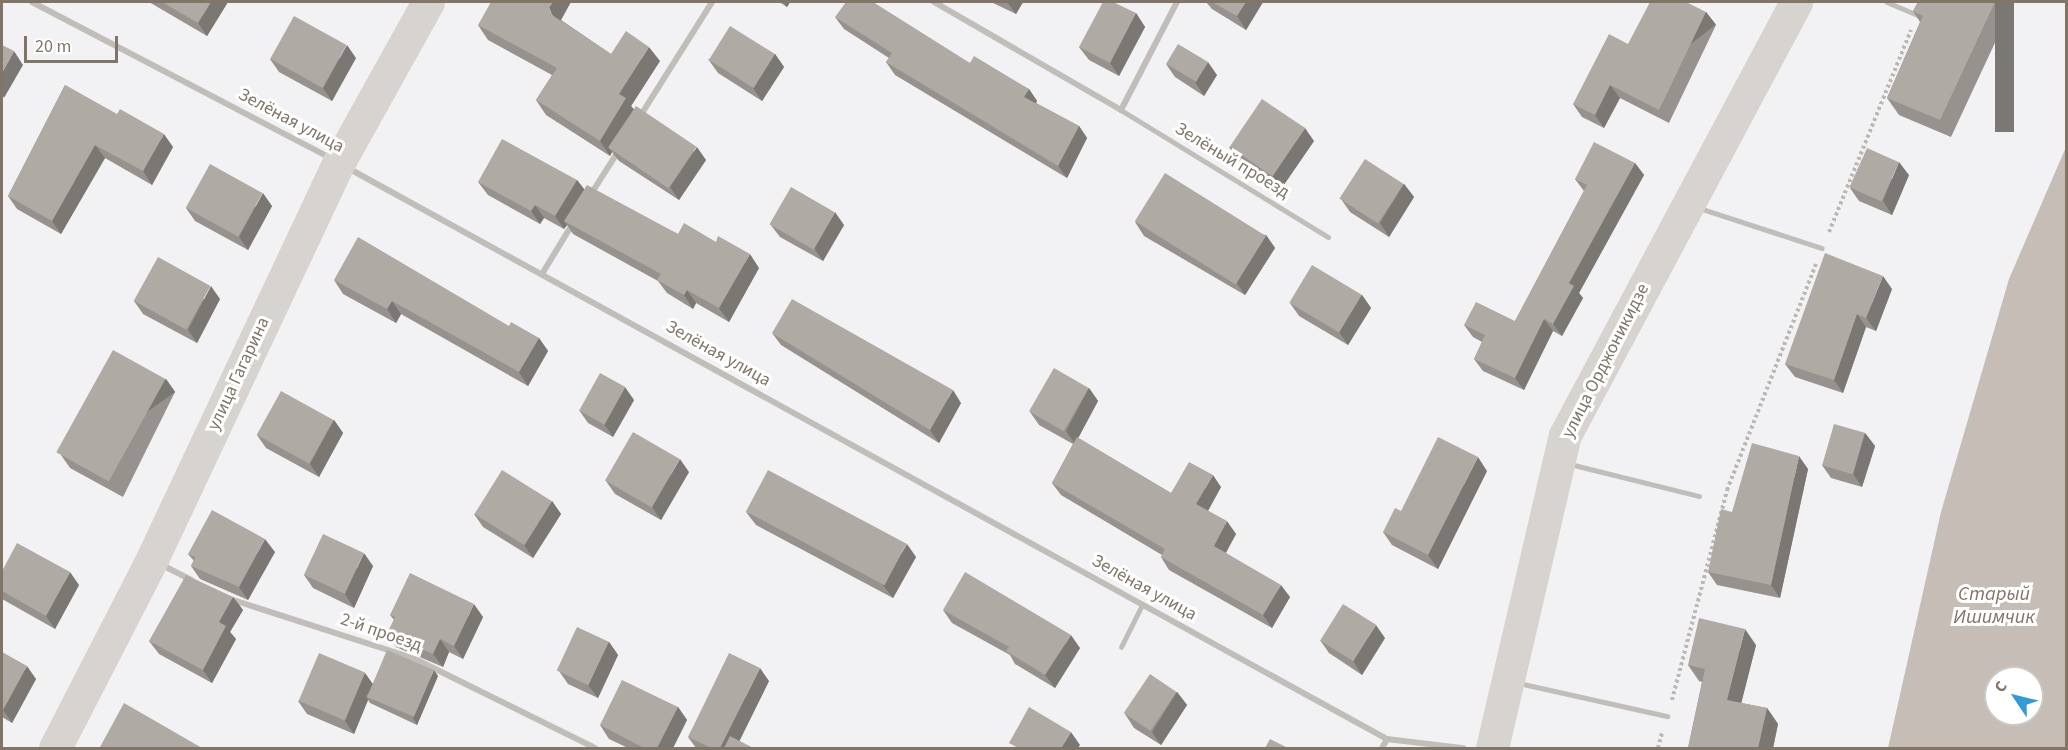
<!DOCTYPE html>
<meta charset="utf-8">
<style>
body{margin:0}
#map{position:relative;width:2068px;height:750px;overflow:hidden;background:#f2f2f5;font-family:"Source Sans 3",sans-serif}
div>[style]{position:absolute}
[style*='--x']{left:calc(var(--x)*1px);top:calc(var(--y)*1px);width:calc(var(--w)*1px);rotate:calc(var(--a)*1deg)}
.water>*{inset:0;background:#c6bdb7}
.path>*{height:4px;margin-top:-2px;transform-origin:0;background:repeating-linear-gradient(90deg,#bab7b4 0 3px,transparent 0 6px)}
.lane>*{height:4.5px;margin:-2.25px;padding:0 2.25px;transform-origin:2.25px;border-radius:2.25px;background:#c1beba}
.street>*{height:6px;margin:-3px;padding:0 3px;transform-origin:3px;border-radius:3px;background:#c1beba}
.primary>*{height:33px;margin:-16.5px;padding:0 16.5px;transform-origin:16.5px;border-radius:16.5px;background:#d7d4cf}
.wall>*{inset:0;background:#97928d}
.shaded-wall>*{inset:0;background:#7b7773;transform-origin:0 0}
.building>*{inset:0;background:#b0aaa4;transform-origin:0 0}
span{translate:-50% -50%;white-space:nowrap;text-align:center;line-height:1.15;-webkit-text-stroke:6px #fff;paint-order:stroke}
.street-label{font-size:18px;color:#807567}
.water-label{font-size:20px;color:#847368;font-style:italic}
.frame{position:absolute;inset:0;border:3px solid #807567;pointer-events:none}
.north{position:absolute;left:1984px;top:666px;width:60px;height:60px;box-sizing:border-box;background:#fff;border:2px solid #ccc8c2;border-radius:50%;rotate:305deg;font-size:16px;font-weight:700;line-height:24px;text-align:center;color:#807567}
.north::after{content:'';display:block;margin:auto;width:21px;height:27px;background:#349ad3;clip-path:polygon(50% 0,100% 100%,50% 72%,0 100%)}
.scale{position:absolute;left:24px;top:36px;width:94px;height:27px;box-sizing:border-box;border:3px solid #807567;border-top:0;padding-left:8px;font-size:18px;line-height:21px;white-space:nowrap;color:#807567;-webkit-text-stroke:4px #fff;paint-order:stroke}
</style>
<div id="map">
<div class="water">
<div style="clip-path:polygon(evenodd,2066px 147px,2066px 748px,1888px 748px,1941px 512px,2009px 279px,2066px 147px,1996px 678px,2032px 678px,2032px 714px,1996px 714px,1996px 678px)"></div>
</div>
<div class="path">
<div style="--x:1829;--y:232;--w:218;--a:-67.9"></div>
<div style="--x:1672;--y:700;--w:217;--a:-75.3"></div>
<div style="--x:1727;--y:490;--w:243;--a:-68.5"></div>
<div style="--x:1658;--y:748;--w:16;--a:-75"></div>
</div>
<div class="lane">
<div style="--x:1887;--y:2;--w:33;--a:23"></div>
<div style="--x:1121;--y:110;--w:243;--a:31.5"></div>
<div style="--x:1699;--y:208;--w:129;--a:18"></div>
<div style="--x:1570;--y:464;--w:133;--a:13.9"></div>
<div style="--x:1121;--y:647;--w:47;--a:-63.4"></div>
<div style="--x:1519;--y:683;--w:152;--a:12.6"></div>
</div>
<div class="street">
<div style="--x:32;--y:2;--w:335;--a:27.6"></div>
<div style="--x:934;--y:2;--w:216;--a:30"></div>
<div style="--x:1121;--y:110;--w:122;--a:-62.6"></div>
<div style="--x:639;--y:118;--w:137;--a:-57.8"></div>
<div style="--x:346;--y:167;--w:1188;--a:28.79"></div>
<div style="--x:591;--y:194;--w:52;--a:-57.5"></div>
<div style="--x:542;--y:274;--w:60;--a:-58.7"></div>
<div style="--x:160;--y:564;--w:35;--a:27"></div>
<div style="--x:230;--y:599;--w:192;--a:17.9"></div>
<div style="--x:413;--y:658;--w:203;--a:26.3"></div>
<div style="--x:1382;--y:748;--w:10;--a:-61"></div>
<div style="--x:1387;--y:739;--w:77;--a:6.8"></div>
</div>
<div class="primary">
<div style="--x:55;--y:748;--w:212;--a:-62.8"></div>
<div style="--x:152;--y:559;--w:439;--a:-64.8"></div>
<div style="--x:339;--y:162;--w:183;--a:-60.9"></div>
<div style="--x:1492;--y:748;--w:321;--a:-76.9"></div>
<div style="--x:1565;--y:435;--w:491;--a:-61.9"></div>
</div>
<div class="wall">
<div style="clip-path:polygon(149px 2px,228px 2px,207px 36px)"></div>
<div style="clip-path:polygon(779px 2px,790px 2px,787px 7px)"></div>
<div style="clip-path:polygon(991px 2px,1023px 2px,1016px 14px)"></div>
<div style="clip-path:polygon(1206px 2px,1263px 2px,1246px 30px,1212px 9px)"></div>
<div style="clip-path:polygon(1918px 2px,2014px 2px,1951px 137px,1899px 115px,1887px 98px,1920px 22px,1913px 11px)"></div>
<div style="clip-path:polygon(1706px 12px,1716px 25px,1669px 123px,1620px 98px,1604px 128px,1582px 117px,1573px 104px,1628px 44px)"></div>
<div style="clip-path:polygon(1136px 13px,1145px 27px,1119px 76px,1089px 60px,1079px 47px)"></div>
<div style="clip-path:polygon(835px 17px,970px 63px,1029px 89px,1037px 101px,1036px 103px,1079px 126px,1087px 138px,1067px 178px,895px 75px,886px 62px,889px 58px,844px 29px)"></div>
<div style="clip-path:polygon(561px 20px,611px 54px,660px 61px,631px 106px,634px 109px,706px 160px,679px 200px,619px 161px,612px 152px,610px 156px,546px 115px,536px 100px,552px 75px,488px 40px,478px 25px)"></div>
<div style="clip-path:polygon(775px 54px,784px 67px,762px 101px,718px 73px,708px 59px)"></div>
<div style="clip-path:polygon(356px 58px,332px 101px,279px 72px,270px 59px)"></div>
<div style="clip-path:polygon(1166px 64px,1217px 75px,1204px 96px,1175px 77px)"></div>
<div style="clip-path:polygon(65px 85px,173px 147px,152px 185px,105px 158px,61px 234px,17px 209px,8px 196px)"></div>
<div style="clip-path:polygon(1314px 141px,1281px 189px,1239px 161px,1229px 147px)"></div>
<div style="clip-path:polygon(1635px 163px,1644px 175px,1579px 293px,1583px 298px,1562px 336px,1553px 331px,1524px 390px,1483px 371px,1474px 359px,1482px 342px,1473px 337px,1464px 325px,1515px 321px,1584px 191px,1575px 179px)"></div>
<div style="clip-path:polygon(1909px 175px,1892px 215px,1859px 201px,1850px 188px)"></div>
<div style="clip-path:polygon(577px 180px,584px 189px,678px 234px,759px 268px,729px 322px,696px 303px,693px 309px,667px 293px,658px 281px,573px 234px,567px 225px,564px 229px,544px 218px,540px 224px,488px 195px,478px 182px)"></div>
<div style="clip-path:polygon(1404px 184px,1414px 197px,1389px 237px,1350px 212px,1341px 199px)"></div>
<div style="clip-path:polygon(272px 206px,248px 250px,195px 221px,186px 208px)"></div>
<div style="clip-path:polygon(1135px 222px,1266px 235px,1275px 248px,1245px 295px,1144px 236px)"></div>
<div style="clip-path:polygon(770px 224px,844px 225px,823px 261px,780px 237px)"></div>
<div style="clip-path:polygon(334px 280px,539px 338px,548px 351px,528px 386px,401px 314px,396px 323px,343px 294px)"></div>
<div style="clip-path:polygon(1892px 289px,1876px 331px,1866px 327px,1843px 393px,1795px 377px,1785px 364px)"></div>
<div style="clip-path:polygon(1362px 295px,1371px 308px,1348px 345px,1299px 316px,1290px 303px)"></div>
<div style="clip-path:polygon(220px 299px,197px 343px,143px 314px,134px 301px)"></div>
<div style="clip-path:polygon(772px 333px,961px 403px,939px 443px,781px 345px)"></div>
<div style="clip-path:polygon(166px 379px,175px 392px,123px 497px,70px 468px,61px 455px)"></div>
<div style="clip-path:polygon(1089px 388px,1098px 401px,1078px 438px,1171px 493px,1221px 487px,1208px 511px,1236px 534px,1226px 553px,1290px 597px,1272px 628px,1169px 570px,1161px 557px,1162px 555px,1061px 495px,1052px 483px,1073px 444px,1039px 425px,1030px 412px)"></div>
<div style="clip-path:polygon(634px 400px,613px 437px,588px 423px,579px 410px)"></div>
<div style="clip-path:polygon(334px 420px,343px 433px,319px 477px,266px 448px,257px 435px)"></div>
<div style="clip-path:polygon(1865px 433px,1875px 446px,1862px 487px,1831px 478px,1822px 465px)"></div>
<div style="clip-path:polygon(1808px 469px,1780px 598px,1717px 585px,1708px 572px,1732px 512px)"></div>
<div style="clip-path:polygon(1487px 471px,1438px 569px,1392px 545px,1383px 532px)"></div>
<div style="clip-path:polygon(689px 472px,661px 520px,615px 494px,606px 481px)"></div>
<div style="clip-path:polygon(552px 501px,561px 514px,533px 558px,483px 527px,474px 514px)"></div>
<div style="clip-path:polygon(746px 512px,916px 557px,893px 598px,756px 525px)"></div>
<div style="clip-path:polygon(275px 552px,248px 600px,200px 579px,191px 566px,194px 561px,188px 554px)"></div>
<div style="clip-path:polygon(373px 566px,354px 608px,313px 588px,304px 575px)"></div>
<div style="clip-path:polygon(2px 571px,79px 585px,55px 629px,2px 599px)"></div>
<div style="clip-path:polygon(233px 597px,243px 610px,230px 632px,236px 639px,212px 683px,159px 654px,149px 641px)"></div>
<div style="clip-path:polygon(943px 610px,1080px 648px,1055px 688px,1015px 664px,1010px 655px,952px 623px)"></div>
<div style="clip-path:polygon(390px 615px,483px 617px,463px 659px,449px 652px,443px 667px,396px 647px,387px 634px,394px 620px)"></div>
<div style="clip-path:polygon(1385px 638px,1362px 675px,1329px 653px,1320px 640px)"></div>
<div style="clip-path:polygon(609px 642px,618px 655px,598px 698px,568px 684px,559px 671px)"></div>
<div style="clip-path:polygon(1756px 645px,1741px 703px,1767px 708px,1778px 724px,1773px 748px,1688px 748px,1702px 682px,1699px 681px,1688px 665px)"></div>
<div style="clip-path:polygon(2px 652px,36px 679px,12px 723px,2px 717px)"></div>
<div style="clip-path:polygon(365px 673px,372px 683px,438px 676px,417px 725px,370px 703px,368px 700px,354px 734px,307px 714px,298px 701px)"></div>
<div style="clip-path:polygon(769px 681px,739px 741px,753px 748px,696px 748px,688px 737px)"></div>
<div style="clip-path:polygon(1177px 692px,1187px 705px,1161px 745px,1134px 728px,1125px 714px)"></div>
<div style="clip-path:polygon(678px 707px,687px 720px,673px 748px,628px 748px,609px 739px,600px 725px)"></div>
</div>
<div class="shaded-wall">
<div style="clip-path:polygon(211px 2px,228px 2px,207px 36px,198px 23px)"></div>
<div style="clip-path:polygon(553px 2px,571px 2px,560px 22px,552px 15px,549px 7px)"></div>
<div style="clip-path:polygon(783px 2px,790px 2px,787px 7px)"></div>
<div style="clip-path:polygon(1007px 2px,1023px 2px,1016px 14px)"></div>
<div style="clip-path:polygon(1246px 2px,1263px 2px,1246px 30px,1237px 16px)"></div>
<div style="left:1995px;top:2px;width:19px;height:130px"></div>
<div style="left:1706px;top:12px;width:16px;height:109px;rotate:52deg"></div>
<div style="clip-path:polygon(1136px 13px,1145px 27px,1119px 76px,1110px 63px)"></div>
<div style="clip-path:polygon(347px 45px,356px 58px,332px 101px,323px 88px)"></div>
<div style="clip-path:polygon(649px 47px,660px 61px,631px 106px,636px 113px,609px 148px,612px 152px,610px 156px,600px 141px,619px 94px)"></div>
<div style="clip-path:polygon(14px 51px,23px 65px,4px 98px,2px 94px,2px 73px)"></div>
<div style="clip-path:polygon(775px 54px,784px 67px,762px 101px,753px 88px)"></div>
<div style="clip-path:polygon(1208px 62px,1217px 75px,1204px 96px,1195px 82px)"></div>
<div style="clip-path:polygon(1610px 85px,1620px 98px,1604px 128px,1595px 115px)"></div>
<div style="clip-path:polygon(1029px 89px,1037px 101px,1033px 109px,1024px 97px)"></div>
<div style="clip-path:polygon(1079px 126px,1087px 138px,1067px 178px,1058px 166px)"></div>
<div style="clip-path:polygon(1305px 128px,1314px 141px,1281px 189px,1272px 176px)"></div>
<div style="clip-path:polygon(164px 134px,173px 147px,152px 185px,143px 171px)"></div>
<div style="clip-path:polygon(95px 145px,105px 158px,61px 234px,52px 221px)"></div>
<div style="clip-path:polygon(697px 147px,706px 160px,679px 200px,670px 187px)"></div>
<div style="clip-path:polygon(1899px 162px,1909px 175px,1892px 215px,1883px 201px)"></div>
<div style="clip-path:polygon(1635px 163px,1644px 175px,1579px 293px,1583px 298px,1562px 336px,1553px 324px,1569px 283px)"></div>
<div style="clip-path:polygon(577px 180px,587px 193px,564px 221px,567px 225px,564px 229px,555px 216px)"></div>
<div style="clip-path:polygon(1404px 184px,1414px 197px,1389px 237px,1380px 223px)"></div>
<div style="clip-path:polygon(263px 193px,272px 206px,248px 250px,239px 237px)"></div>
<div style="clip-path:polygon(535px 205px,544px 218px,540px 224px,531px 211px)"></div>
<div style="clip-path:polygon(835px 212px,844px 225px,823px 261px,814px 248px)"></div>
<div style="clip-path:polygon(1266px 235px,1275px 248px,1245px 295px,1236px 282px)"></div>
<div style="clip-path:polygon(750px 254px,759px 268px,729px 322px,719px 308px)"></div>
<div style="clip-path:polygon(1883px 276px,1892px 289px,1876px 331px,1866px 318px)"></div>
<div style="clip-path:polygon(211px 286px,220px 299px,197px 343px,188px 330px)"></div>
<div style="clip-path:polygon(687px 290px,696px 303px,693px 309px,684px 295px)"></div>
<div style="clip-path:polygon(1362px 295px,1371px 308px,1348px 345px,1339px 332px)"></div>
<div style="clip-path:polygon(392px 301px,401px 314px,396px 323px,387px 309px)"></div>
<div style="clip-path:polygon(1857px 314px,1866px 327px,1843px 393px,1834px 380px)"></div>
<div style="clip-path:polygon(1544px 319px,1553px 331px,1524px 390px,1515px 378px)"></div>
<div style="clip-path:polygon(539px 338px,548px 351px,528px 386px,519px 372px)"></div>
<div style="left:166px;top:379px;width:16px;height:117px;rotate:55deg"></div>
<div style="clip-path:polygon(625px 387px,634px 400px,613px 437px,604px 424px)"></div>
<div style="clip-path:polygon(1089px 388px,1098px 401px,1075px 444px,1066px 431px)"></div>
<div style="clip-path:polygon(953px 390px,961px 403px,939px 443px,930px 430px)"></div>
<div style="clip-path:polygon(334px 420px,343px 433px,319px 477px,310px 464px)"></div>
<div style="clip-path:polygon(1865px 433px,1875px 446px,1862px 487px,1853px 474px)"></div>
<div style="clip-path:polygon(1799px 456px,1808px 469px,1780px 598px,1771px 585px)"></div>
<div style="clip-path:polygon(1478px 457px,1487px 471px,1438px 569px,1428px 555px)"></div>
<div style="clip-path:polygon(680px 459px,689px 472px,661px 520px,652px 507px)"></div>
<div style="clip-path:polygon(1213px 475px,1221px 487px,1205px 516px,1196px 504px)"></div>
<div style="clip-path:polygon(552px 501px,561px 514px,533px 558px,524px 545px)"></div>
<div style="clip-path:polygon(1227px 521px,1236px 534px,1222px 559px,1214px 546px)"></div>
<div style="clip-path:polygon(265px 539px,275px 552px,248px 600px,239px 587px)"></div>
<div style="clip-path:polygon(907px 544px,916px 557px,893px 598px,883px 585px)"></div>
<div style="clip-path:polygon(364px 553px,373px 566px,354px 608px,345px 594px)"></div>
<div style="clip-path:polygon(70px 572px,79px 585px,55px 629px,46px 616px)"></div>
<div style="clip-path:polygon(1281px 585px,1290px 597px,1272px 628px,1263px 615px)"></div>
<div style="clip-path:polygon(233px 597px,243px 610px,230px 632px,236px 639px,212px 683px,203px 670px,219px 622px)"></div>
<div style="clip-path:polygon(474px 604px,483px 617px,463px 659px,454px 646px)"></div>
<div style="clip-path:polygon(1376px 625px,1385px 638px,1362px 675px,1353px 661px)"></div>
<div style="clip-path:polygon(1745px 629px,1756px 645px,1738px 716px,1727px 700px)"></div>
<div style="clip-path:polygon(1071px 635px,1080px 648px,1055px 688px,1045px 675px)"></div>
<div style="clip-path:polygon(440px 639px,449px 652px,443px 667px,433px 654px)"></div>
<div style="clip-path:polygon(609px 642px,618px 655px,598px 698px,588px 685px)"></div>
<div style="clip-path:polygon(27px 666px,36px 679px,12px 723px,3px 710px)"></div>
<div style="clip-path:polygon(760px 668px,769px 681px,736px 748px,720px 748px)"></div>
<div style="clip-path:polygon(434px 670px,438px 676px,417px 725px,413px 718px)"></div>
<div style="clip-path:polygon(365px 673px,374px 686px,366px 696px,368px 700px,354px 734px,345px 721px)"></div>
<div style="clip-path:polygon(1177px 692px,1187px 705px,1161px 745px,1152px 732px)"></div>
<div style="clip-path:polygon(678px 707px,687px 720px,673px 748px,657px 748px)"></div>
<div style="clip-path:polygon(1767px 708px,1778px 724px,1773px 748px,1758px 748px)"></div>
<div style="clip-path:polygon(1071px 732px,1080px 745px,1078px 748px,1061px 748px)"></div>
</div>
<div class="building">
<div style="clip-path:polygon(162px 2px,211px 2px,198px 23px)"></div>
<div style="clip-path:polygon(491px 2px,553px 2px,549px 7px,552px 15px,611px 54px,626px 31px,649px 47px,619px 94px,626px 98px,600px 141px,536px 100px,557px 68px,478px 25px)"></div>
<div style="clip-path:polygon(846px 2px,873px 2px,970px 63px,974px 56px,1029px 89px,1024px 97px,1079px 126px,1058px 166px,886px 62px,892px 53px,835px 17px)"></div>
<div style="clip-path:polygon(1103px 2px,1113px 2px,1136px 13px,1110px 63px,1079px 47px)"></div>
<div style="clip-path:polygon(1212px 2px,1246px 2px,1237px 16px)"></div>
<div style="clip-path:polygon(1650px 2px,1686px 2px,1706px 12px,1659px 110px,1610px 85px,1595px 115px,1573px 104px,1609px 34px,1628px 44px)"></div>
<div style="clip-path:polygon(1918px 2px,1995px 2px,1940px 120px,1887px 98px,1923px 16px,1913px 11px)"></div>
<div style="left:294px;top:16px;width:60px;height:49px;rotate:29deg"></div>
<div style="left:730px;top:26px;width:53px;height:40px;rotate:32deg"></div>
<div style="left:1178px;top:44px;width:35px;height:23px;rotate:31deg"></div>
<div style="clip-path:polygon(2px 45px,14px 51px,2px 73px)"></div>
<div style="clip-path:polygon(65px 85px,117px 114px,120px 109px,164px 134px,143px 171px,95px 145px,52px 221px,8px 196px)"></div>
<div style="left:1262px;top:99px;width:52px;height:58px;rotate:34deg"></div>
<div style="left:636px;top:106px;width:73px;height:50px;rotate:34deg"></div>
<div style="clip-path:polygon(502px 139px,577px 180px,555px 216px,535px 205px,531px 211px,478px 182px)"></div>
<div style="clip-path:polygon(1594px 142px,1635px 163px,1569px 283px,1574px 286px,1553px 324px,1544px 319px,1515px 378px,1474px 359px,1485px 335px,1464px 325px,1476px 302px,1515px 321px,1587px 185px,1575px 179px)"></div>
<div style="left:1867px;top:148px;width:35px;height:43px;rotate:24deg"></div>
<div style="left:1365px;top:159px;width:46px;height:47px;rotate:33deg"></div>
<div style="left:210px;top:164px;width:60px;height:50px;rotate:29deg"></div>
<div style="left:1165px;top:173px;width:119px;height:57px;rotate:32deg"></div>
<div style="clip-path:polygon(587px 185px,678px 234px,684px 223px,716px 242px,718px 236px,750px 254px,719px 308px,687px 290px,684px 295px,657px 280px,661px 274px,564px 221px)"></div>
<div style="left:791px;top:187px;width:51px;height:43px;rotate:30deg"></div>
<div style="clip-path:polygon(358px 237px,509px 326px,511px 322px,539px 338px,519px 372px,392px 301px,387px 309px,334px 280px)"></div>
<div style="clip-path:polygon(1825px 253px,1883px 276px,1866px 318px,1857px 314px,1834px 380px,1785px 364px)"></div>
<div style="left:158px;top:257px;width:60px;height:50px;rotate:29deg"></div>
<div style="left:1312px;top:265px;width:58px;height:44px;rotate:31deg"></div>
<div style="clip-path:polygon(792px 299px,953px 390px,930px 430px,772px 333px)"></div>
<div style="left:113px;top:350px;width:60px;height:117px;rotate:29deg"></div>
<div style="left:1054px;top:368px;width:40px;height:50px;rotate:30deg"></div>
<div style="left:600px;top:373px;width:29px;height:43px;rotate:29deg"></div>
<div style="left:281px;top:391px;width:60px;height:50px;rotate:29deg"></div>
<div style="left:1834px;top:424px;width:32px;height:43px;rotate:16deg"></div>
<div style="left:633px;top:432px;width:54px;height:56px;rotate:30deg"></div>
<div style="clip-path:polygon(1077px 437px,1171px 493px,1189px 462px,1213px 475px,1196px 504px,1227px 521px,1214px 546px,1281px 585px,1263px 615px,1161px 557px,1165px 549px,1052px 483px)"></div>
<div style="clip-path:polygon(1438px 437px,1478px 457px,1428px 555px,1383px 532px,1395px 508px,1401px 511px)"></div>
<div style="clip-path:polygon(1752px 443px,1799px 456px,1771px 585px,1708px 572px,1721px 509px,1732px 512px)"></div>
<div style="left:502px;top:470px;width:59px;height:52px;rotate:32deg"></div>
<div style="left:768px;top:470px;width:157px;height:47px;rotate:28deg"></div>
<div style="clip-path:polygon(212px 510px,265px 539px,239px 587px,191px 566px,195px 557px,188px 554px)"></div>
<div style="left:323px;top:534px;width:45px;height:45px;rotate:25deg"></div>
<div style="clip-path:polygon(17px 543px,70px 572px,46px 616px,2px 591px,2px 571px)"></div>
<div style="clip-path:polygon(965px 572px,1071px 635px,1045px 675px,1006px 651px,1009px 647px,943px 610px)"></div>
<div style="clip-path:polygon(410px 573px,474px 604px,454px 646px,440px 639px,433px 654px,387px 634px,395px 617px,390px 615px)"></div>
<div style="clip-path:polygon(186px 575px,233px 597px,219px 622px,226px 626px,203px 670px,149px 641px)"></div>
<div style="left:1343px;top:604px;width:39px;height:43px;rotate:32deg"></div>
<div style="clip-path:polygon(1699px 618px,1745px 629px,1727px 700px,1767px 708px,1758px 748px,1688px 748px,1705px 669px,1688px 665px)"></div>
<div style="left:577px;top:627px;width:35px;height:48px;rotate:25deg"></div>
<div style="left:387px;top:650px;width:51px;height:51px;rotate:23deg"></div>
<div style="clip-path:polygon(2px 652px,27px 666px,3px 710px,2px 709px)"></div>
<div style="left:319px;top:653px;width:50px;height:52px;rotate:23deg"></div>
<div style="clip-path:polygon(729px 653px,760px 668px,720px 748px,712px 748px,688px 737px)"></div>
<div style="left:1150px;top:674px;width:32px;height:47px;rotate:34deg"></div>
<div style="clip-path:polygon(622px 680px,678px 707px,657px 748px,644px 748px,600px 725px)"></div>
<div style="clip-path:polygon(124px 703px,202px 748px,103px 748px,100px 747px)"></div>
<div style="clip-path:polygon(1029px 707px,1071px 732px,1061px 748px,1018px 748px,1009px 743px)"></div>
<div style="clip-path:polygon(730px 736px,753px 748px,724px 748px)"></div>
<div style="clip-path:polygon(1270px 739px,1288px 748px,1265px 748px)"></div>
</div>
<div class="street-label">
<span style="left:291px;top:121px;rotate:28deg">Зелёная улица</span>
<span style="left:1232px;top:161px;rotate:31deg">Зелёный проезд</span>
<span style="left:718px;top:354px;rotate:29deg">Зелёная улица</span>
<span style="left:1606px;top:361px;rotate:-63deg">улица Орджоникидзе</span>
<span style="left:239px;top:374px;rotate:-65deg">улица Гагарина</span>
<span style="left:1144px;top:588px;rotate:29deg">Зелёная улица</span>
<span style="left:381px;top:633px;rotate:19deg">2-й проезд</span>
</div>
<div class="water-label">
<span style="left:1994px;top:606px">Старый<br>Ишимчик</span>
</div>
<div class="frame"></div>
<div class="north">С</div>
<div class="scale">20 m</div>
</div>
